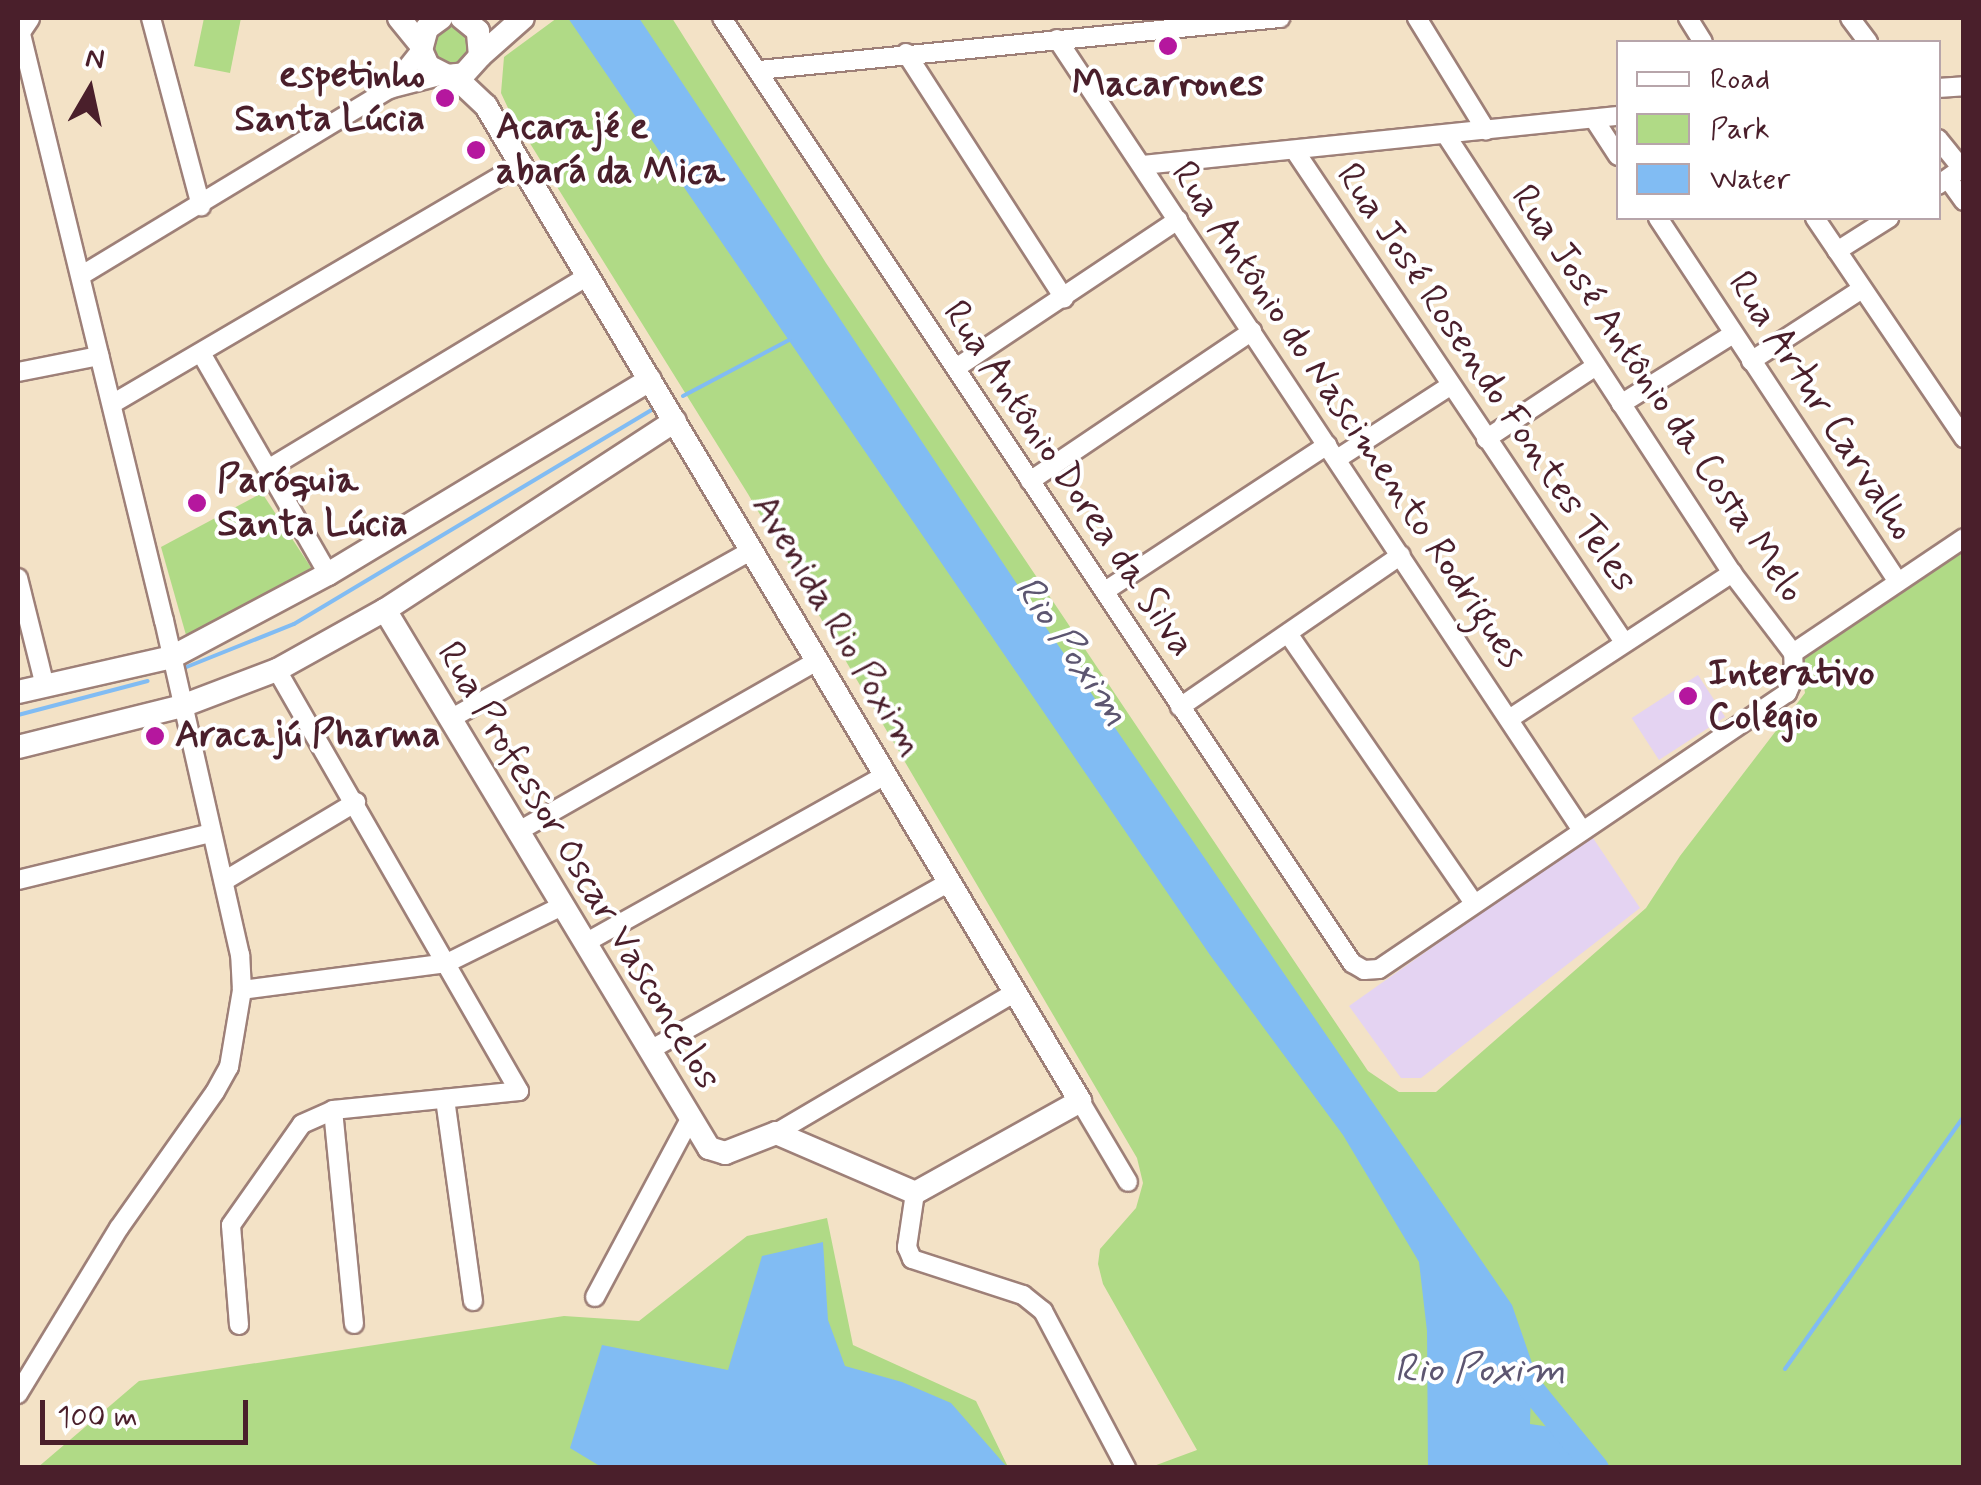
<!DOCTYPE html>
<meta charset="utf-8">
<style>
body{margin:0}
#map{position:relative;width:1981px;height:1485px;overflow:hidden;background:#f3e2c6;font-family:Mynerve,sans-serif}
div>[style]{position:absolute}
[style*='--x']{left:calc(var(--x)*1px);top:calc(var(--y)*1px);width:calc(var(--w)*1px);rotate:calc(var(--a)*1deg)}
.built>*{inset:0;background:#e4d3f2;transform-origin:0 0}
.green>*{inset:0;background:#b0da86}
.water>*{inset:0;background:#81bcf3}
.stream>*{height:4px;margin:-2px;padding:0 2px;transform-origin:2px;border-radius:2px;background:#81bcf3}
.river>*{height:25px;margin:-12.5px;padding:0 12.5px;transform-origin:12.5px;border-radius:12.5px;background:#81bcf3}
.roads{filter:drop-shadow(2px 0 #9e8078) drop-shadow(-2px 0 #9e8078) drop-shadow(0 2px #9e8078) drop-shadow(0 -2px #9e8078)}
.street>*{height:18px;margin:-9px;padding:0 9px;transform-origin:9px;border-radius:9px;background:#fff}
.secondary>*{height:22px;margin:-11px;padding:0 11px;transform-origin:11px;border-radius:11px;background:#fff}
.dots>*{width:28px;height:28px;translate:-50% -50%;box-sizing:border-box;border:5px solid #fff;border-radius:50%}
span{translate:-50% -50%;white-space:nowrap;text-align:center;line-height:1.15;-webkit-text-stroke:8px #fff;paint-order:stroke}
.poi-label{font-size:38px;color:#4a1f2b;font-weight:700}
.right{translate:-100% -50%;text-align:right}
.left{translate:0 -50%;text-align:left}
.street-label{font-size:38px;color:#4a1f2b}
.water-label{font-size:40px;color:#5d5671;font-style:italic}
.frame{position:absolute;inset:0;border:20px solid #4a1f2b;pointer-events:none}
.legend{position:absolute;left:1616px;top:40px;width:325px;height:180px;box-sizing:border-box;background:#fff;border:2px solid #b7a5aa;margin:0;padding:12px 18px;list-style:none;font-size:30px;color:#4a1f2b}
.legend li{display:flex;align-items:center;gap:20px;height:50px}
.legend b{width:50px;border:2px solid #b7a5aa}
.north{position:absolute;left:40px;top:40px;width:100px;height:100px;-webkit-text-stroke:8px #fff;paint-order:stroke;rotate:9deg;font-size:28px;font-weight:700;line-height:40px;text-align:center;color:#4a1f2b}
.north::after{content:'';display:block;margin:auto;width:35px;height:45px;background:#4a1f2b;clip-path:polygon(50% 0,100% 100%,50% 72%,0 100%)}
.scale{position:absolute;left:40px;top:1400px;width:208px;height:45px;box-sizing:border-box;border:5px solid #4a1f2b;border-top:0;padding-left:12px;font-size:30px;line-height:35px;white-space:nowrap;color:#4a1f2b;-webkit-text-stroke:8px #fff;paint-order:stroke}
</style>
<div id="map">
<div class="built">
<div style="left:1698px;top:675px;width:50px;height:79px;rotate:57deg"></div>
<div style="clip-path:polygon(1591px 835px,1640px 908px,1421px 1078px,1401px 1078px,1349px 1006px)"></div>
</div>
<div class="green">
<div style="clip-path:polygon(204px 18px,241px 18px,230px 73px,194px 66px)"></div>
<div style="clip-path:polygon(557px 18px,672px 18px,826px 263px,1368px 1071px,1399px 1092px,1436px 1092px,1646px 908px,1680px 856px,1805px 693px,1799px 656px,1963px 550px,1963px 1467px,1151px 1467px,1197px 1450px,1103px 1284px,1098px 1264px,1100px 1249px,1136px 1208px,1143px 1183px,1137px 1158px,748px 494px,508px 108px,501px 93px,504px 57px)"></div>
<div style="clip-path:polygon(448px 20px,466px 24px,471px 64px,437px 68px,427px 36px)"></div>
<div style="clip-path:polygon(262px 493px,314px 572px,221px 622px,186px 635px,161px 547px)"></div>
<div style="clip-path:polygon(827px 1218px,853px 1345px,976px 1401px,1008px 1467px,37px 1468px,139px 1381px,564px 1316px,639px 1321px,747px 1236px)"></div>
</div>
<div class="water">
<div style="clip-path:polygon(568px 18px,639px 18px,1047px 629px,1512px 1305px,1532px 1363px,1530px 1424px,1564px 1429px,1596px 1467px,1428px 1467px,1427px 1331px,1419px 1262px,1343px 1135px,1210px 955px)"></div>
<div style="clip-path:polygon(823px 1242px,828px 1320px,845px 1366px,902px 1382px,951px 1403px,1007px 1467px,603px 1468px,570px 1448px,602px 1345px,728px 1370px,762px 1256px)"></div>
</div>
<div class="stream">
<div style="--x:683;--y:396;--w:120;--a:-27.8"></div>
<div style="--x:184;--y:668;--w:118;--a:-21.8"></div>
<div style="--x:294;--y:624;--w:418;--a:-30.9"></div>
<div style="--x:18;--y:715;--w:134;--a:-14.7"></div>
<div style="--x:1785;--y:1369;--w:310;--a:-54.7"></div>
</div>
<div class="river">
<div style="--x:1510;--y:1363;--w:136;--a:50.7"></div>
</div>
<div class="roads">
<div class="street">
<div style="--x:151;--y:18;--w:195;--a:75.1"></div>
<div style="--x:722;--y:18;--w:1136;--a:56.31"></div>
<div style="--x:1352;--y:963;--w:14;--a:30"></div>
<div style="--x:1364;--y:970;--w:15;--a:-4"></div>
<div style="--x:1379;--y:969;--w:493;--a:-34.1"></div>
<div style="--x:1787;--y:693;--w:17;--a:-66"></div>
<div style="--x:1794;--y:677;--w:24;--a:-92"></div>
<div style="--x:1793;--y:653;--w:101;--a:-127.3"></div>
<div style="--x:1732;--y:573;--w:523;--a:-123.14"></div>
<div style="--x:1417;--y:18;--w:132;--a:58.4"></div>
<div style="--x:1688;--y:18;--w:28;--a:58"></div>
<div style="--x:1850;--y:18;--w:30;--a:53"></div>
<div style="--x:1057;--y:39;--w:948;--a:56.44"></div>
<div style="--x:906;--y:53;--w:292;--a:57.2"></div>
<div style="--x:759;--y:70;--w:524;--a:-5.7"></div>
<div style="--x:1938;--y:88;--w:26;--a:-4"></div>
<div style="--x:390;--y:89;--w:50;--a:-51.5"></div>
<div style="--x:1594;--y:119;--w:44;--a:57"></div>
<div style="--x:1938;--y:139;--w:41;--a:50.9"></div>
<div style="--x:1295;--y:151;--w:591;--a:56.18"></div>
<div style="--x:1142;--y:165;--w:479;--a:-5.9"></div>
<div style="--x:1948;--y:179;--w:27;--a:54"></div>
<div style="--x:1938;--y:185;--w:29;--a:-35"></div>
<div style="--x:1658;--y:218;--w:434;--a:56.6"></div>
<div style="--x:1815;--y:218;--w:266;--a:55.9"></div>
<div style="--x:1837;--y:251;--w:62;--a:-32.4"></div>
<div style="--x:82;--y:275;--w:359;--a:-31.2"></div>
<div style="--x:389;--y:89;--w:56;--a:-14.5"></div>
<div style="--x:201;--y:353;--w:255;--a:60.1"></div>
<div style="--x:1751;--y:361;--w:132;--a:-33"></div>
<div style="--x:956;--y:368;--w:267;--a:-33.7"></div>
<div style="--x:18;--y:372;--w:83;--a:-11.2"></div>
<div style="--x:112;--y:404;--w:473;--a:-30.4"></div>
<div style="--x:1621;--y:404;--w:132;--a:-32"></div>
<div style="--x:1486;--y:439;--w:132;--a:-33.6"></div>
<div style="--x:1337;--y:459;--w:135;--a:-32.9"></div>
<div style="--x:268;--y:469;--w:374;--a:-31.1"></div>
<div style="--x:1030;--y:481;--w:268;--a:-34"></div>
<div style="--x:18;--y:578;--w:111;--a:76"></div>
<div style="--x:1105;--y:591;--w:266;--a:-33.3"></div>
<div style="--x:1289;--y:635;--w:326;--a:55.4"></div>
<div style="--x:1793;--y:653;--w:206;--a:-33.9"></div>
<div style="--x:1180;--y:707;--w:268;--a:-34.5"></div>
<div style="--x:450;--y:719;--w:345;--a:-29.2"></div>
<div style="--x:1509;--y:719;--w:267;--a:-33.2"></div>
<div style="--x:517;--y:832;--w:345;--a:-29.7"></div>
<div style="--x:18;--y:880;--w:199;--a:-13.7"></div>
<div style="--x:224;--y:881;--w:154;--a:-30.9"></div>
<div style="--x:585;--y:943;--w:344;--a:-29.2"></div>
<div style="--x:242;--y:990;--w:207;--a:-7.5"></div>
<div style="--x:447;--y:963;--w:128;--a:-26.4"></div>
<div style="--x:650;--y:1050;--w:343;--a:-29.3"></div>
<div style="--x:445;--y:1099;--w:204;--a:82.1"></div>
<div style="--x:1080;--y:1101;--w:94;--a:59.3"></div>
<div style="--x:333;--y:1110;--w:215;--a:84.4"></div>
<div style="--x:776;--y:1133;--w:277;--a:-30.5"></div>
<div style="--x:915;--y:1193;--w:55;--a:98.4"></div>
<div style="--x:907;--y:1247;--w:13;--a:67"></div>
<div style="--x:912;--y:1259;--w:117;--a:18"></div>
<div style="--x:1023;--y:1295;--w:26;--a:39"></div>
<div style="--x:1043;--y:1311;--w:178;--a:62.1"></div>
<div style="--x:595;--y:1297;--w:200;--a:-61.9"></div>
<div style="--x:239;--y:1325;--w:100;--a:-94.6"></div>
<div style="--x:231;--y:1225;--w:123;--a:-54.9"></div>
<div style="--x:302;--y:1124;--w:34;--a:-24"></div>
<div style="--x:333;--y:1110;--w:187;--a:-5.8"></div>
<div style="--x:519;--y:1091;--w:486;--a:-119.9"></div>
<div style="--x:18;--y:1394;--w:194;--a:-58.7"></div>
<div style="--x:119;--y:1228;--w:166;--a:-54.8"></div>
<div style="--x:215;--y:1092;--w:29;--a:-61"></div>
<div style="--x:229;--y:1067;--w:78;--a:-80.4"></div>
<div style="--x:242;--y:990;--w:35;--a:-93"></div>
<div style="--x:240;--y:955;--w:343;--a:-102.8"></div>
<div style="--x:164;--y:621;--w:608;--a:-103.69"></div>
</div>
<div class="secondary">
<div style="--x:399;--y:18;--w:35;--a:51"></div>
<div style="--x:441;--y:18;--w:17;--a:144"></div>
<div style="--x:427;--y:28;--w:23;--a:105"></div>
<div style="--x:421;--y:50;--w:17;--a:66"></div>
<div style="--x:428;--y:66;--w:22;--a:27"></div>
<div style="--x:448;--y:76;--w:16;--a:-7"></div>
<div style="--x:464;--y:74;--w:24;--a:-48"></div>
<div style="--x:480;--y:56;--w:25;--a:-95"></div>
<div style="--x:478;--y:31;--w:21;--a:-141"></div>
<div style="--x:18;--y:33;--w:18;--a:-56"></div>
<div style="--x:480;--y:56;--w:57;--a:-41.5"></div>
<div style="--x:385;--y:610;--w:628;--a:58.94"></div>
<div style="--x:709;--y:1148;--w:17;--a:17"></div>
<div style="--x:725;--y:1153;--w:55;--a:-21.4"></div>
<div style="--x:776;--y:1133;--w:151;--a:23.3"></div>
<div style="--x:915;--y:1193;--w:189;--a:-29.1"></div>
<div style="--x:1080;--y:1101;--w:1159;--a:-120.84"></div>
<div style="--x:486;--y:106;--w:44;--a:-136.8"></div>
<div style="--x:18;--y:692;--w:158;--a:-12.8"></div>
<div style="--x:172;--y:657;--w:177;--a:-28"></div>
<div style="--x:328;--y:574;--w:376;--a:-31.1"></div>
<div style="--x:18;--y:747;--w:169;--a:-14"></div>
<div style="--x:182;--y:706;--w:102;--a:-20.8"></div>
<div style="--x:277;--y:670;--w:124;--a:-29.1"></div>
<div style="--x:385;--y:610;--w:346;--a:-33.1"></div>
</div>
</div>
<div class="dots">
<div style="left:1168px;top:46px;background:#b5179e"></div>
<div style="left:445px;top:98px;background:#b5179e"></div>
<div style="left:476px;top:150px;background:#b5179e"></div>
<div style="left:197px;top:503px;background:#b5179e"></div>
<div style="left:1688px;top:696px;background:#b5179e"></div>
<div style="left:155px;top:736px;background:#b5179e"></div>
</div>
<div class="poi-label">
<span class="right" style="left:425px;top:98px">espetinho<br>Santa Lúcia</span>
<span style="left:1168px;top:85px">Macarrones</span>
<span class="left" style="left:496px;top:150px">Acarajé e<br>abará da Mica</span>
<span class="left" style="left:217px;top:503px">Paróquia<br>Santa Lúcia</span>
<span class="left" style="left:1708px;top:696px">Interativo<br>Colégio</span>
<span class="left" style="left:175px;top:736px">Aracajú Pharma</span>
</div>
<div class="street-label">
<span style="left:1486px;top:378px;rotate:56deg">Rua José Rosendo Fontes Teles</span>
<span style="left:1657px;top:394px;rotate:56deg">Rua José Antônio da Costa Melo</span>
<span style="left:1821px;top:406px;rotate:57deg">Rua Artur Carvalho</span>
<span style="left:1347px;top:415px;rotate:56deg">Rua Antônio do Nascimento Rodrigues</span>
<span style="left:1068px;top:479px;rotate:56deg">Rua Antônio Dorea da Silva</span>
<span style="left:837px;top:626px;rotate:59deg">Avenida Rio Poxim</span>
<span style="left:578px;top:866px;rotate:59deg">Rua Professor Oscar Vasconcelos</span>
</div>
<div class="water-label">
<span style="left:1072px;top:651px;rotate:55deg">Rio Poxim</span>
<span style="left:1480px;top:1370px">Rio Poxim</span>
</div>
<div class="frame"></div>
<ul class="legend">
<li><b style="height:12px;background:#fff"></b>Road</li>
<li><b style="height:28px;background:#b0da86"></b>Park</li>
<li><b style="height:28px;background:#81bcf3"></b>Water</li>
</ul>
<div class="north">N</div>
<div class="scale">100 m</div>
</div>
